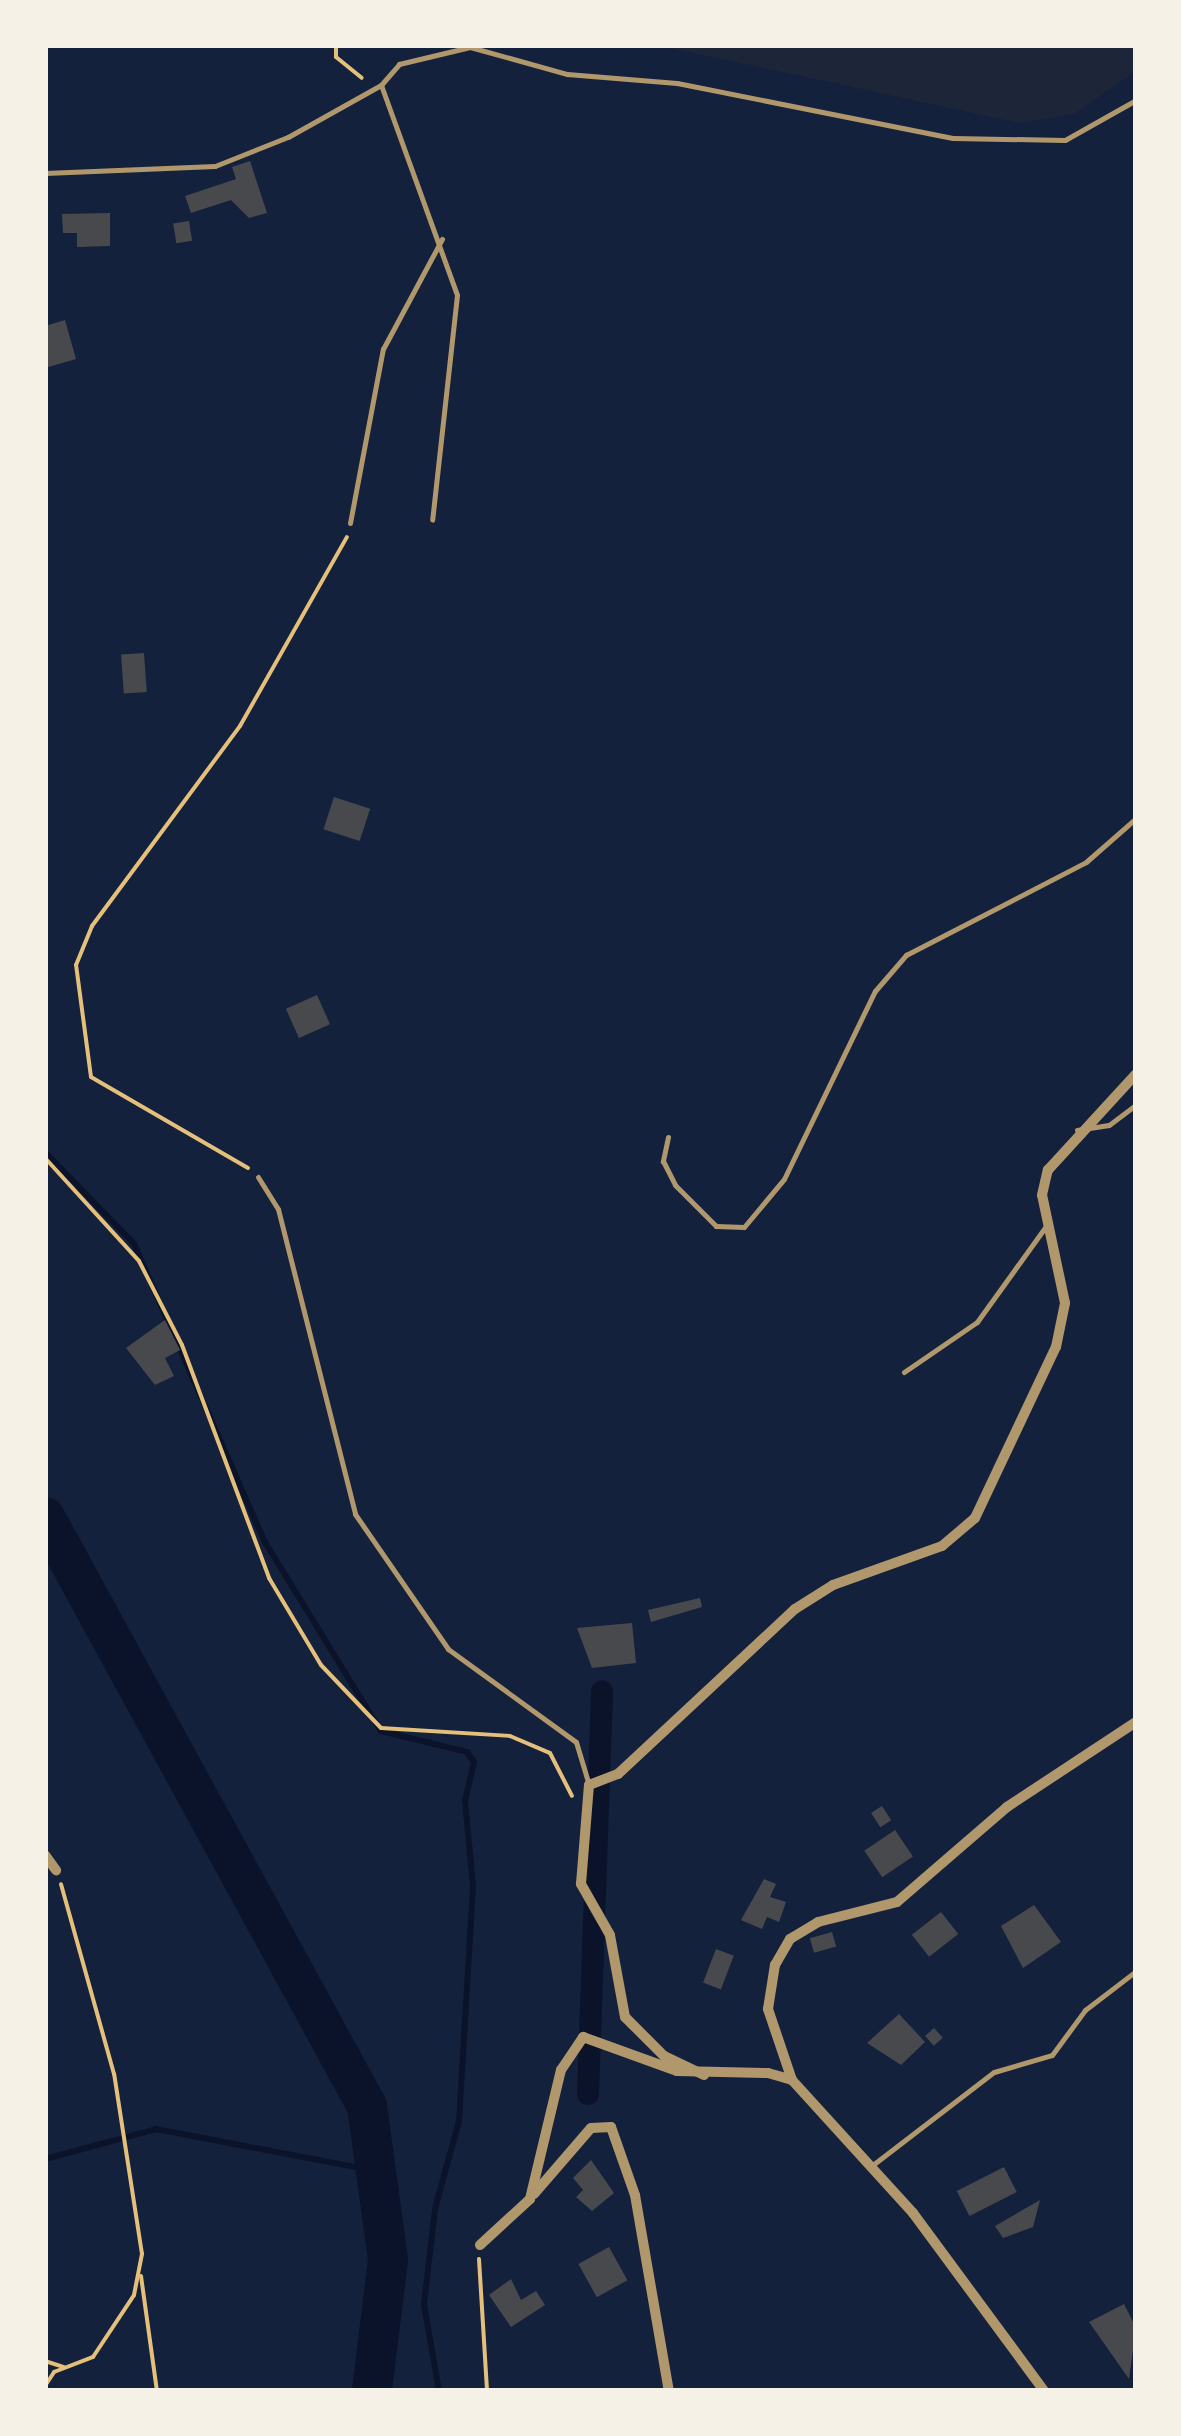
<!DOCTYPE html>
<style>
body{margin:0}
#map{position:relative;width:1181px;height:2436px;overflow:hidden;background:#14213d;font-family:"PT Sans",sans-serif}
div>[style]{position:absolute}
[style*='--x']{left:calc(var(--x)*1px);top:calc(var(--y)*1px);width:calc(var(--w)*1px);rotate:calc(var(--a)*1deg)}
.green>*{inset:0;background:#1d2539}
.stream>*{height:6px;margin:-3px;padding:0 3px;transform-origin:3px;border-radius:3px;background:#0b132b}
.canal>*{height:22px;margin:-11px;padding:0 11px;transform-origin:11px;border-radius:11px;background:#0b132b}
.river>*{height:40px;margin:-20px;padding:0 20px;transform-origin:20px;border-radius:20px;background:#0b132b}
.building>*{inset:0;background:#48494c;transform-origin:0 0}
.path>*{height:4px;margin:-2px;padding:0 2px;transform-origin:2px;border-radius:2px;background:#e5c07b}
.service>*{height:5px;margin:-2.5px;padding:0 2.5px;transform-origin:2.5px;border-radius:2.5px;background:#b1986c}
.minor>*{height:10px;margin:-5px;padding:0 5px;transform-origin:5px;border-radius:5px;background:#b1986c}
span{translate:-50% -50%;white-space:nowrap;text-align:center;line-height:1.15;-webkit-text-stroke:8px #f6f1e7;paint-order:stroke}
.frame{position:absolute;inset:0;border:48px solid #f6f1e7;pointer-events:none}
</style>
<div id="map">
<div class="green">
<div style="clip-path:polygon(657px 45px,1136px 45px,1136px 71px,1074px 114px,1019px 123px)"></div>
</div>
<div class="stream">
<div style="--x:45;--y:1152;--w:128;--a:45.9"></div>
<div style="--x:134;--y:1244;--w:326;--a:66.3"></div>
<div style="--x:265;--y:1542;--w:222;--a:58.5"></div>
<div style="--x:381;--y:1731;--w:89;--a:13.7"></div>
<div style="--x:467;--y:1752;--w:12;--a:55"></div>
<div style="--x:474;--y:1762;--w:40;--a:103"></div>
<div style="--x:465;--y:1801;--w:85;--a:84.6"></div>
<div style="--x:473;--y:1886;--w:235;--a:93.4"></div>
<div style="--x:459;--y:2121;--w:91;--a:105.3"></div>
<div style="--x:435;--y:2209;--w:96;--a:96.6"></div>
<div style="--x:424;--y:2304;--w:88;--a:80.2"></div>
<div style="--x:45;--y:2159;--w:115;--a:-15.1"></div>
<div style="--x:156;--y:2129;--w:224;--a:10.8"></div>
</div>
<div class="canal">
<div style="--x:588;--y:2094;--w:403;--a:-88"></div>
</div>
<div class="river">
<div style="--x:45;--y:1517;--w:671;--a:61.34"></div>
<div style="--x:367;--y:2106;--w:155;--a:82.2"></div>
<div style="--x:388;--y:2260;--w:132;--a:97"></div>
</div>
<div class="building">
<div style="clip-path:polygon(250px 161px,267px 213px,249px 218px,231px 200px,191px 213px,185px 196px,236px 179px,232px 167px)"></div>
<div style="clip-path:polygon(110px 213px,110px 246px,77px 247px,77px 233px,63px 233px,62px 214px)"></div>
<div style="left:189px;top:221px;width:20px;height:16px;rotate:81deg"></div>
<div style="clip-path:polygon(65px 320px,76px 359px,45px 368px,45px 326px)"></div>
<div style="left:144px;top:653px;width:39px;height:23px;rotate:86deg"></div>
<div style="left:334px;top:797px;width:38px;height:34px;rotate:18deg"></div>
<div style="left:317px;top:995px;width:32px;height:34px;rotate:66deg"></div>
<div style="clip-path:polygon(165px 1320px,180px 1350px,165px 1358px,174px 1376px,155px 1385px,126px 1348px)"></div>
<div style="clip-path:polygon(700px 1598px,702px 1607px,651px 1622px,648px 1610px)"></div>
<div style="clip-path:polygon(632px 1623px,636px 1663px,592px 1668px,577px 1628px)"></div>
<div style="left:882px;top:1806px;width:17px;height:13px;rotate:57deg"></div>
<div style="left:895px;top:1830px;width:32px;height:37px;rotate:56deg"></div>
<div style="clip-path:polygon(764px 1879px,776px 1884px,770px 1897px,786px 1902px,779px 1922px,767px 1917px,762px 1929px,741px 1920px)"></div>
<div style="clip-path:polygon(1034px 1905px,1061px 1942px,1023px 1968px,1001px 1926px)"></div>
<div style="left:941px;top:1912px;width:28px;height:37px;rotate:52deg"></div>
<div style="left:832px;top:1932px;width:15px;height:23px;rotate:74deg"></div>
<div style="left:716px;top:1949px;width:19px;height:36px;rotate:21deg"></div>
<div style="clip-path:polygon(899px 2014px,925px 2042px,901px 2065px,867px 2043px)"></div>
<div style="left:934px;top:2028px;width:13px;height:12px;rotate:48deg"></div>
<div style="clip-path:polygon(591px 2160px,614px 2193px,592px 2211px,576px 2197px,583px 2190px,573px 2178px)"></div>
<div style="left:1004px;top:2167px;width:28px;height:53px;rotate:63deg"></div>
<div style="clip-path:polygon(1040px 2200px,1033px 2227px,1003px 2238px,995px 2226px)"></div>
<div style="left:609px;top:2247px;width:38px;height:35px;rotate:61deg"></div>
<div style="clip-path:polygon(511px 2279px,521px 2300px,536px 2291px,545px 2305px,511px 2327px,489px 2295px)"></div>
<div style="clip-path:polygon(1124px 2304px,1136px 2328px,1129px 2379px,1089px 2322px)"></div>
</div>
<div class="path">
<div style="--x:336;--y:45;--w:12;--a:90"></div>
<div style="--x:336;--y:57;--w:33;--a:39"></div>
<div style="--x:45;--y:1158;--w:139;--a:47.6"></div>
<div style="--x:139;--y:1261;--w:94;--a:62.9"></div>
<div style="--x:182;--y:1345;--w:249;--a:69.5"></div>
<div style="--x:269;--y:1578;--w:101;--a:59.1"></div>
<div style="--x:321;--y:1665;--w:87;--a:46.4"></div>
<div style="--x:381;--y:1728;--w:129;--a:3.5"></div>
<div style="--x:510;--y:1736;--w:43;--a:23"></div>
<div style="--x:550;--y:1753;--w:48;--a:62.9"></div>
<div style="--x:248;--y:1168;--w:181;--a:-149.9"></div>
<div style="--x:91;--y:1077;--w:113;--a:-97.6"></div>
<div style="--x:76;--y:965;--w:42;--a:-67.7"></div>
<div style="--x:92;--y:926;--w:249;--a:-53.5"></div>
<div style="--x:240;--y:726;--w:217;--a:-60.5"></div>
<div style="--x:479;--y:2259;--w:132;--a:86.5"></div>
<div style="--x:141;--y:2276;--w:116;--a:82.1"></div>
<div style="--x:45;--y:2361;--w:20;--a:18"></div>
<div style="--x:45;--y:2386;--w:17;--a:-57"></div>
<div style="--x:54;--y:2372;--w:42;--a:-21"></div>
<div style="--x:93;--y:2357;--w:74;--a:-56.5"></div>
<div style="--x:134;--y:2295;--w:42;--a:-79"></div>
<div style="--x:142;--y:2254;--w:182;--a:-98.8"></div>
<div style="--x:114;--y:2074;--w:197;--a:-105.6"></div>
</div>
<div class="service">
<div style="--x:381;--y:85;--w:223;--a:70.1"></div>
<div style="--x:457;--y:295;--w:226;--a:96.3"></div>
<div style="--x:45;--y:173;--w:170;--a:-2.4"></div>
<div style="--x:215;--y:166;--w:79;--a:-21.7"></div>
<div style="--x:288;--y:137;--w:107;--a:-29.2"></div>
<div style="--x:381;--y:85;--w:28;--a:-49"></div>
<div style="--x:399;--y:64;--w:73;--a:-13.5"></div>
<div style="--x:470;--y:47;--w:101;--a:15.6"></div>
<div style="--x:567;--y:74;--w:110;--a:4.7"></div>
<div style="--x:677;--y:83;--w:281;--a:11.3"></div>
<div style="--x:953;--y:138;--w:112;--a:1"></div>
<div style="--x:1065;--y:140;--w:81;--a:-29.4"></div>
<div style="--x:350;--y:523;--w:177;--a:-79.3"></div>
<div style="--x:383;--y:349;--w:125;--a:-61.8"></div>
<div style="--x:1077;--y:1130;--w:32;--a:-9"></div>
<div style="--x:1109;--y:1125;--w:34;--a:-37"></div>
<div style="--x:668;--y:1137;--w:25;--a:102"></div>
<div style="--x:663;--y:1161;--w:27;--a:63"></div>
<div style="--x:675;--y:1185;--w:58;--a:45"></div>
<div style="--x:716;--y:1226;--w:28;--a:2"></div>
<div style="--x:744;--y:1227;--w:62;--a:-50.2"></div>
<div style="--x:784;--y:1179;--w:209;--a:-64.2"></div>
<div style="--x:875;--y:991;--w:48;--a:-49.3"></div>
<div style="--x:906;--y:955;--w:203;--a:-27.3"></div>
<div style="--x:1086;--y:862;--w:67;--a:-41.3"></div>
<div style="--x:258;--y:1177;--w:38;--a:58"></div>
<div style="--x:278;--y:1209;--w:315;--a:75.8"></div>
<div style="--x:355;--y:1514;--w:164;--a:55.4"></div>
<div style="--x:448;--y:1649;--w:158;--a:36"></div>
<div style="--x:576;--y:1742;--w:45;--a:73.2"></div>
<div style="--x:904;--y:1372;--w:88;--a:-34.4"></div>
<div style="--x:977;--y:1322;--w:118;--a:-54.3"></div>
<div style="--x:870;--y:2167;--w:156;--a:-37.5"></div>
<div style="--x:994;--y:2072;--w:60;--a:-16.3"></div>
<div style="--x:1052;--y:2055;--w:56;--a:-53.7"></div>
<div style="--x:1085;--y:2010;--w:64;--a:-37.4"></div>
</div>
<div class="minor">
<div style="--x:45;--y:1855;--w:19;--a:54"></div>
<div style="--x:704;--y:2075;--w:44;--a:-154.6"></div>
<div style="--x:664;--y:2056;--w:55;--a:-135"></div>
<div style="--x:625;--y:2017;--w:83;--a:-100.4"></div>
<div style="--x:610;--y:1935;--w:59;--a:-119.6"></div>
<div style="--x:581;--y:1884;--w:99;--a:-85.4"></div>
<div style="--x:589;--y:1785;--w:31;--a:-21"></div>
<div style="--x:618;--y:1774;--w:242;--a:-43"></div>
<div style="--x:795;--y:1609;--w:45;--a:-32.3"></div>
<div style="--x:833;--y:1585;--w:116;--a:-19.7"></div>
<div style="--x:942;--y:1546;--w:43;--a:-40.3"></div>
<div style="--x:975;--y:1518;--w:189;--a:-64.7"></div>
<div style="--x:1056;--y:1347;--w:45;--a:-78.4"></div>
<div style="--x:1065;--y:1303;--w:110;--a:-102"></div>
<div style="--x:1042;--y:1195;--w:26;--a:-77"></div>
<div style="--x:1048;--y:1170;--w:130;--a:-47.5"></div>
<div style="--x:792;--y:2080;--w:75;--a:-108.7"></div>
<div style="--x:768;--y:2009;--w:45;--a:-81"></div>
<div style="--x:775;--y:1965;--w:30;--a:-60"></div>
<div style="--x:790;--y:1939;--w:33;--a:-31"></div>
<div style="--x:818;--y:1922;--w:81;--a:-14.2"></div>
<div style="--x:897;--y:1902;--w:145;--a:-40.8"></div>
<div style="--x:1007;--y:1807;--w:154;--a:-33.4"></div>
<div style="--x:534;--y:2194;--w:87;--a:-49.2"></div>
<div style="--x:591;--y:2128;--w:20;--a:-3"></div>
<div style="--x:611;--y:2127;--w:72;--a:70.6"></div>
<div style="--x:635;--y:2195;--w:199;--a:80.2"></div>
<div style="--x:480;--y:2245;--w:68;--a:-42.6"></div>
<div style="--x:530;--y:2199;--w:133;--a:-76.5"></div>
<div style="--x:561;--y:2070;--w:40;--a:-56"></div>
<div style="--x:583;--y:2037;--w:100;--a:19.9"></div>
<div style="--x:677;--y:2071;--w:91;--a:1.3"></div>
<div style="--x:768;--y:2073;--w:25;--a:16"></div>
<div style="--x:792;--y:2080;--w:180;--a:47.7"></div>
<div style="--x:913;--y:2213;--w:221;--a:53.6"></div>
</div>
<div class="frame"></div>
</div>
